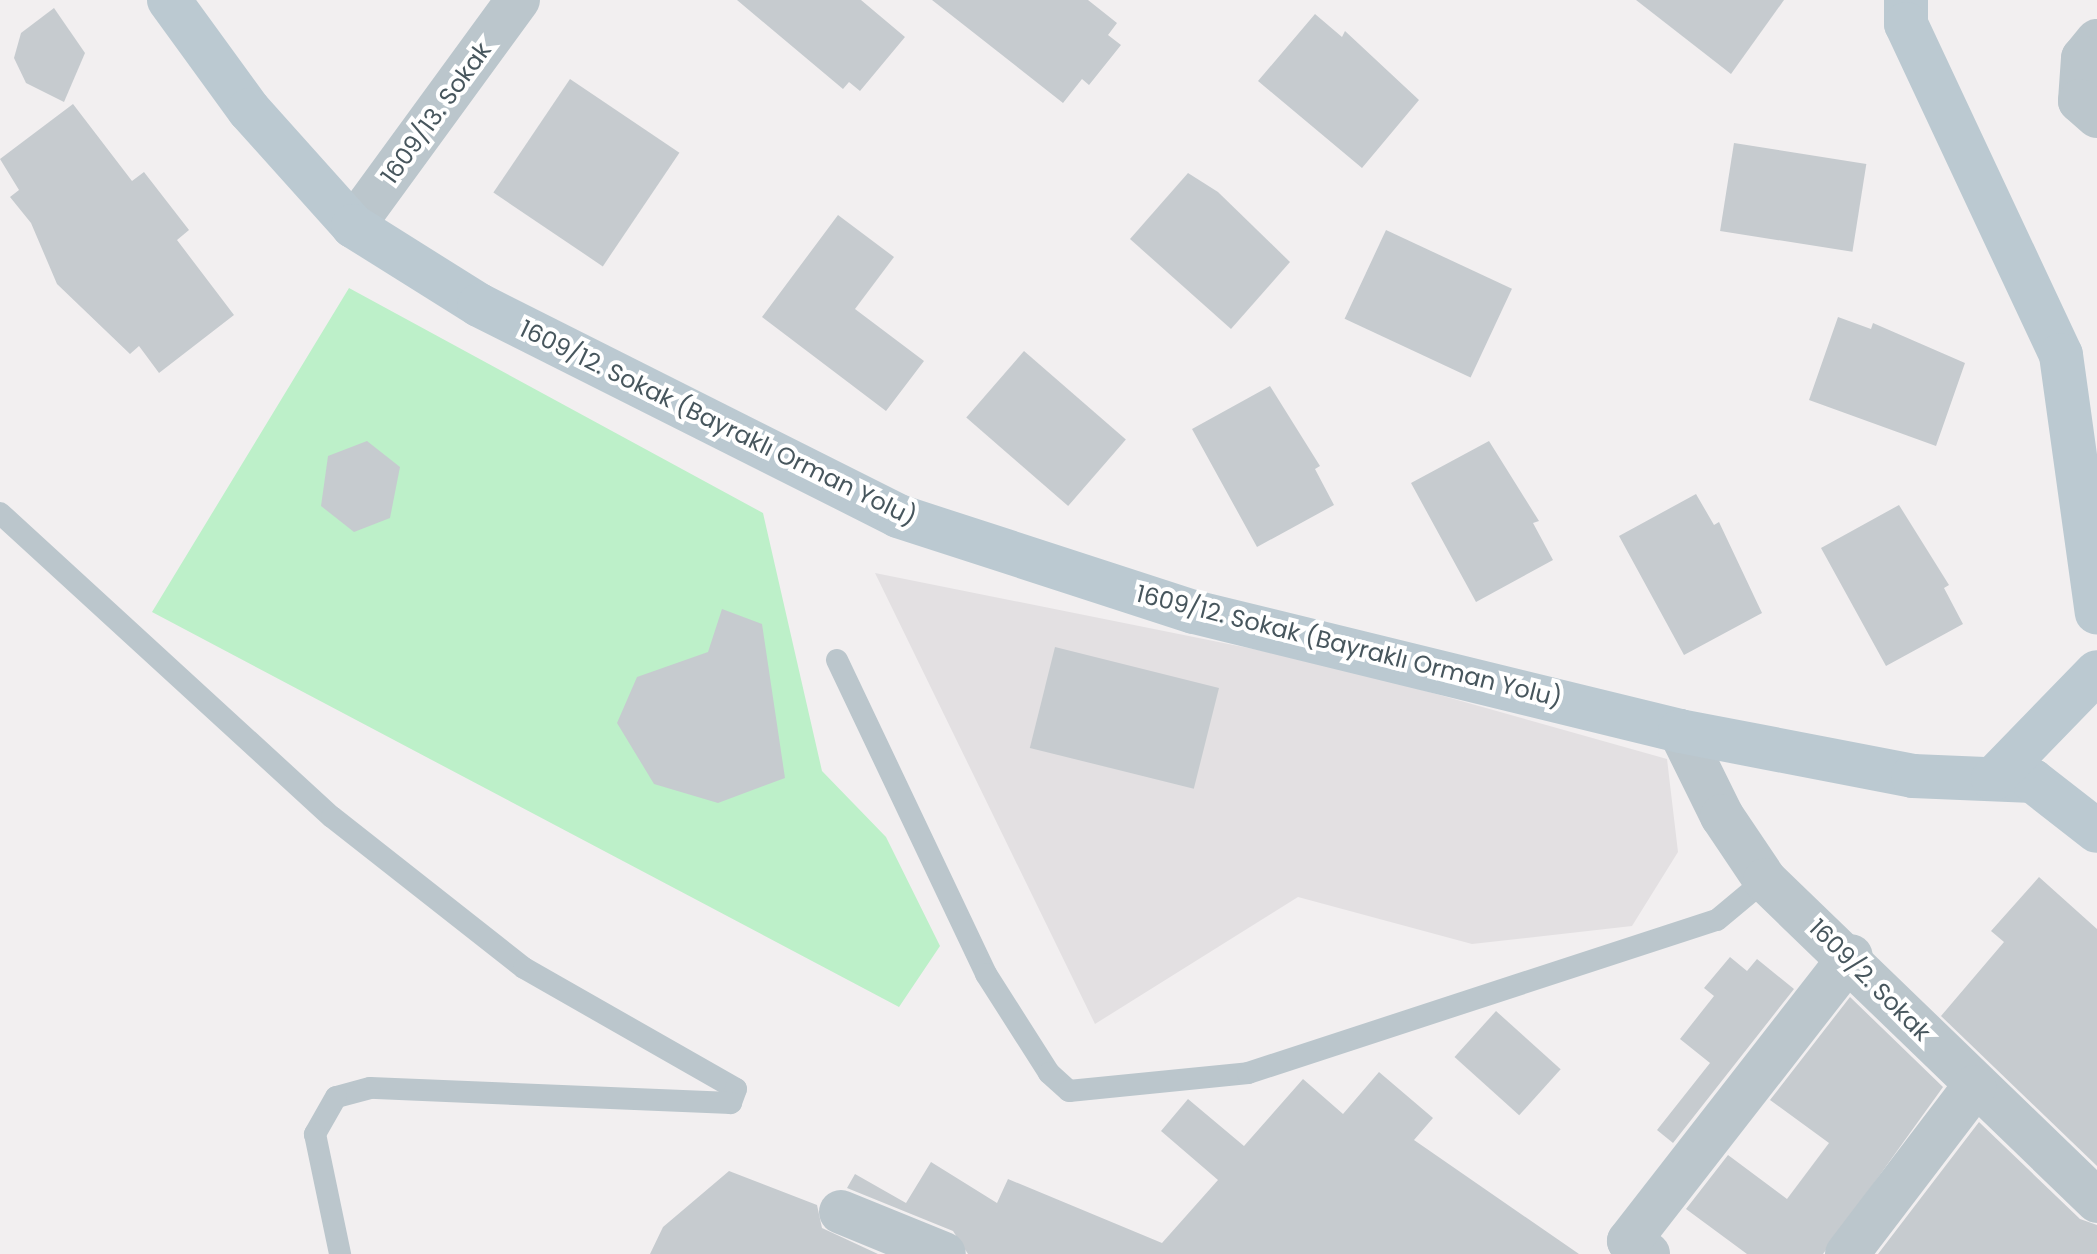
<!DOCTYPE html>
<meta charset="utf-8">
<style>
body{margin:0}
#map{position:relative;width:2097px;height:1254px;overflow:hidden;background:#f2eff0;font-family:Poppins,sans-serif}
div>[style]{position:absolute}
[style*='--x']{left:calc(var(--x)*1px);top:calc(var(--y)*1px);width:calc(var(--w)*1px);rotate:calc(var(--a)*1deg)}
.education>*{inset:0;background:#e3e0e2}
.green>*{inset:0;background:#bdf0c9}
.building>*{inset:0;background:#c6cbcf;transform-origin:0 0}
.service>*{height:22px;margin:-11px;padding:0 11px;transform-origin:11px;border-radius:11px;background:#bbc6cc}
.minor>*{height:44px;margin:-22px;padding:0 22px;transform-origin:22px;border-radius:22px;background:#bbc6cc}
.tertiary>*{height:44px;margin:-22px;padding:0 22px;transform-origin:22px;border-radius:22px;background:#bbc6cc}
.secondary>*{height:44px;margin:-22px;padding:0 22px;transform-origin:22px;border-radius:22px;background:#bbc9d1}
span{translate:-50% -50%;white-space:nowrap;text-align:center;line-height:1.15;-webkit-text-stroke:8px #fff;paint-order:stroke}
.street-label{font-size:24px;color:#47565d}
</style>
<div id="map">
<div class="education">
<div style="clip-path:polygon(875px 573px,1333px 665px,1667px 759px,1678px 852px,1632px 926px,1472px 944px,1298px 897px,1095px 1024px)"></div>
</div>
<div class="green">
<div style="clip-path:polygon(349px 288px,763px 513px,822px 771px,886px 837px,940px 946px,899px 1007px,152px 612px)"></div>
</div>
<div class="building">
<div style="clip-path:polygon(737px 0,861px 0,905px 37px,860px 91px,849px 82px,843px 89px)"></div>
<div style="clip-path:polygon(932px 0,1088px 0,1117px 23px,1108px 35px,1121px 45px,1089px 85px,1082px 79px,1063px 103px)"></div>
<div style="clip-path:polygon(1636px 0,1784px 0,1731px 74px)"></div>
<div style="clip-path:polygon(54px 8px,85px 53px,64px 102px,26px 83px,14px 58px,21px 33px)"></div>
<div style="clip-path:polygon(1315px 14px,1342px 37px,1345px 31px,1419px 100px,1362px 168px,1258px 81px)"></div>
<div style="left:570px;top:79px;width:132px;height:137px;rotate:34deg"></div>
<div style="clip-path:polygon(73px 104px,132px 181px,144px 172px,189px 230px,177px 240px,234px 315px,159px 373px,139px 346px,130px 354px,57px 284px,31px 223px,10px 197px,19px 190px,0 159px)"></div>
<div style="left:1734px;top:143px;width:134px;height:89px;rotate:9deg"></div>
<div style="clip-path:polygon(1188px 173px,1218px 192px,1290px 262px,1231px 329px,1130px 239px)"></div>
<div style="clip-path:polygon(838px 215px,894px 257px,855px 309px,924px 361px,886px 411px,762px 317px)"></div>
<div style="left:1386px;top:230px;width:139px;height:98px;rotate:25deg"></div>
<div style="clip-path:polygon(1838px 317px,1871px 329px,1873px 323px,1965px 363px,1936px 446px,1809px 400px)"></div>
<div style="left:1024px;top:351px;width:135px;height:88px;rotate:41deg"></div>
<div style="clip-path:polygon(1270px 386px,1320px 466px,1315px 469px,1334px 505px,1257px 547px,1192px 429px)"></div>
<div style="clip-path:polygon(367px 441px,400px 467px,390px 518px,354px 532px,321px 506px,328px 456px)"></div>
<div style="clip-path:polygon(1489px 441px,1539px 521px,1533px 523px,1553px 560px,1476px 602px,1411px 483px)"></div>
<div style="clip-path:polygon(1696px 494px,1714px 525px,1719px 522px,1762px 613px,1684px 655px,1619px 536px)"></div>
<div style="clip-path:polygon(1899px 505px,1949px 585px,1944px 588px,1963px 624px,1886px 666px,1821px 548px)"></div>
<div style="clip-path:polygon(722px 609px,762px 624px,785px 778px,718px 803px,654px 784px,617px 723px,637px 677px,708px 652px)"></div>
<div style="left:1055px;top:647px;width:169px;height:104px;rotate:14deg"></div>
<div style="clip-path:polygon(2039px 877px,2097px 929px,2097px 1166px,1941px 1016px,2004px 942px,1991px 931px)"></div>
<div style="clip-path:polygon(1730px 957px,1747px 971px,1757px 959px,1794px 989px,1673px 1143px,1657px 1130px,1710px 1063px,1680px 1039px,1714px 996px,1704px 988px)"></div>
<div style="clip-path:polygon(1850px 997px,1943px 1087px,1823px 1254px,1747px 1254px,1686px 1209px,1728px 1155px,1787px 1199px,1829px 1143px,1770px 1100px)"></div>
<div style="left:1496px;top:1011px;width:87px;height:62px;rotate:42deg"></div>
<div style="clip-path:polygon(1379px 1072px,1433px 1118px,1414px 1140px,1579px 1254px,968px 1254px,953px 1231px,847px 1188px,855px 1174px,906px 1203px,931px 1162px,997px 1203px,1008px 1179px,1162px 1243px,1218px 1180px,1161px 1131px,1188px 1099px,1244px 1146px,1303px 1079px,1343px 1114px)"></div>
<div style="clip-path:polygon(1979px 1122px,2080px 1219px,2097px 1225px,2097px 1254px,1878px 1254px)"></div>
<div style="clip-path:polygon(729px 1171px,817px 1205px,822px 1228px,878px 1254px,650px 1254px,663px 1227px)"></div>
</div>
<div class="service">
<div style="--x:0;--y:513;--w:450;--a:42.5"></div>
<div style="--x:332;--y:817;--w:244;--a:38.2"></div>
<div style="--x:524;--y:968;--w:244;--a:29.7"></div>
<div style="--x:736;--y:1089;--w:15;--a:110"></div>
<div style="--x:731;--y:1103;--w:361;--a:-177.6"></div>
<div style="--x:370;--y:1088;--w:35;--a:165"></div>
<div style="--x:336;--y:1097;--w:43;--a:119.6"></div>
<div style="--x:315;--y:1134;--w:123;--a:78.2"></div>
<div style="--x:837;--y:660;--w:348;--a:64.6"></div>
<div style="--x:986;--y:974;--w:117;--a:57.5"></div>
<div style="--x:1049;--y:1073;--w:27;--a:42"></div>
<div style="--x:1069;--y:1091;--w:180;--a:-5.7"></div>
<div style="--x:1248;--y:1073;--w:493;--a:-18.1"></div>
<div style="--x:1717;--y:920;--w:62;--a:-39.8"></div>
</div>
<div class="minor">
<div style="--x:2097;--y:41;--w:22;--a:129"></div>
<div style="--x:2083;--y:58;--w:43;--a:94"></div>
<div style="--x:2080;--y:101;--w:23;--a:41"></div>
<div style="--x:353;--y:226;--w:280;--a:-53.9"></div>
<div style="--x:1680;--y:731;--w:95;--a:63.7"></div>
<div style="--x:1722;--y:816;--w:77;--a:56.1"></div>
<div style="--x:1765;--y:880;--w:462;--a:44"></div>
<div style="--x:1648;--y:1254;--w:23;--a:-146"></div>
<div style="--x:1629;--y:1241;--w:361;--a:-52.1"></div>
<div style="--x:1847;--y:1254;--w:210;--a:-52.7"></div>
</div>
<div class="tertiary">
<div style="--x:841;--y:1212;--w:111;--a:22.2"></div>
</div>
<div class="secondary">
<div style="--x:169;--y:0;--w:136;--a:54"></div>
<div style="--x:249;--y:110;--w:156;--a:48.1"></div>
<div style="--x:353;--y:226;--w:149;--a:32.1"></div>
<div style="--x:479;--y:305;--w:469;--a:26.7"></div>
<div style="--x:898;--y:516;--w:311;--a:18"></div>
<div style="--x:1194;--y:612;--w:500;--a:13.76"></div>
<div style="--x:1680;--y:731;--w:237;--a:10.9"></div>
<div style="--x:1913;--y:776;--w:120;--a:2.4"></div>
<div style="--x:2033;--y:781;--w:81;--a:38"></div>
<div style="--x:1906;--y:0;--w:24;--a:90"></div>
<div style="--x:1906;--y:24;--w:365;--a:64.9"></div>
<div style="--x:2061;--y:355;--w:260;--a:82.1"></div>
<div style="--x:1993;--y:779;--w:149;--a:-45.8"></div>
</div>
<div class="street-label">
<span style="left:436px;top:113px;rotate:-54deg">1609/13. Sokak</span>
<span style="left:718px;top:423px;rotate:26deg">1609/12. Sokak (Bayraklı Orman Yolu)</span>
<span style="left:1349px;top:646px;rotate:14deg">1609/12. Sokak (Bayraklı Orman Yolu)</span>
<span style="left:1870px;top:980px;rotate:45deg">1609/2. Sokak</span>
</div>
</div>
